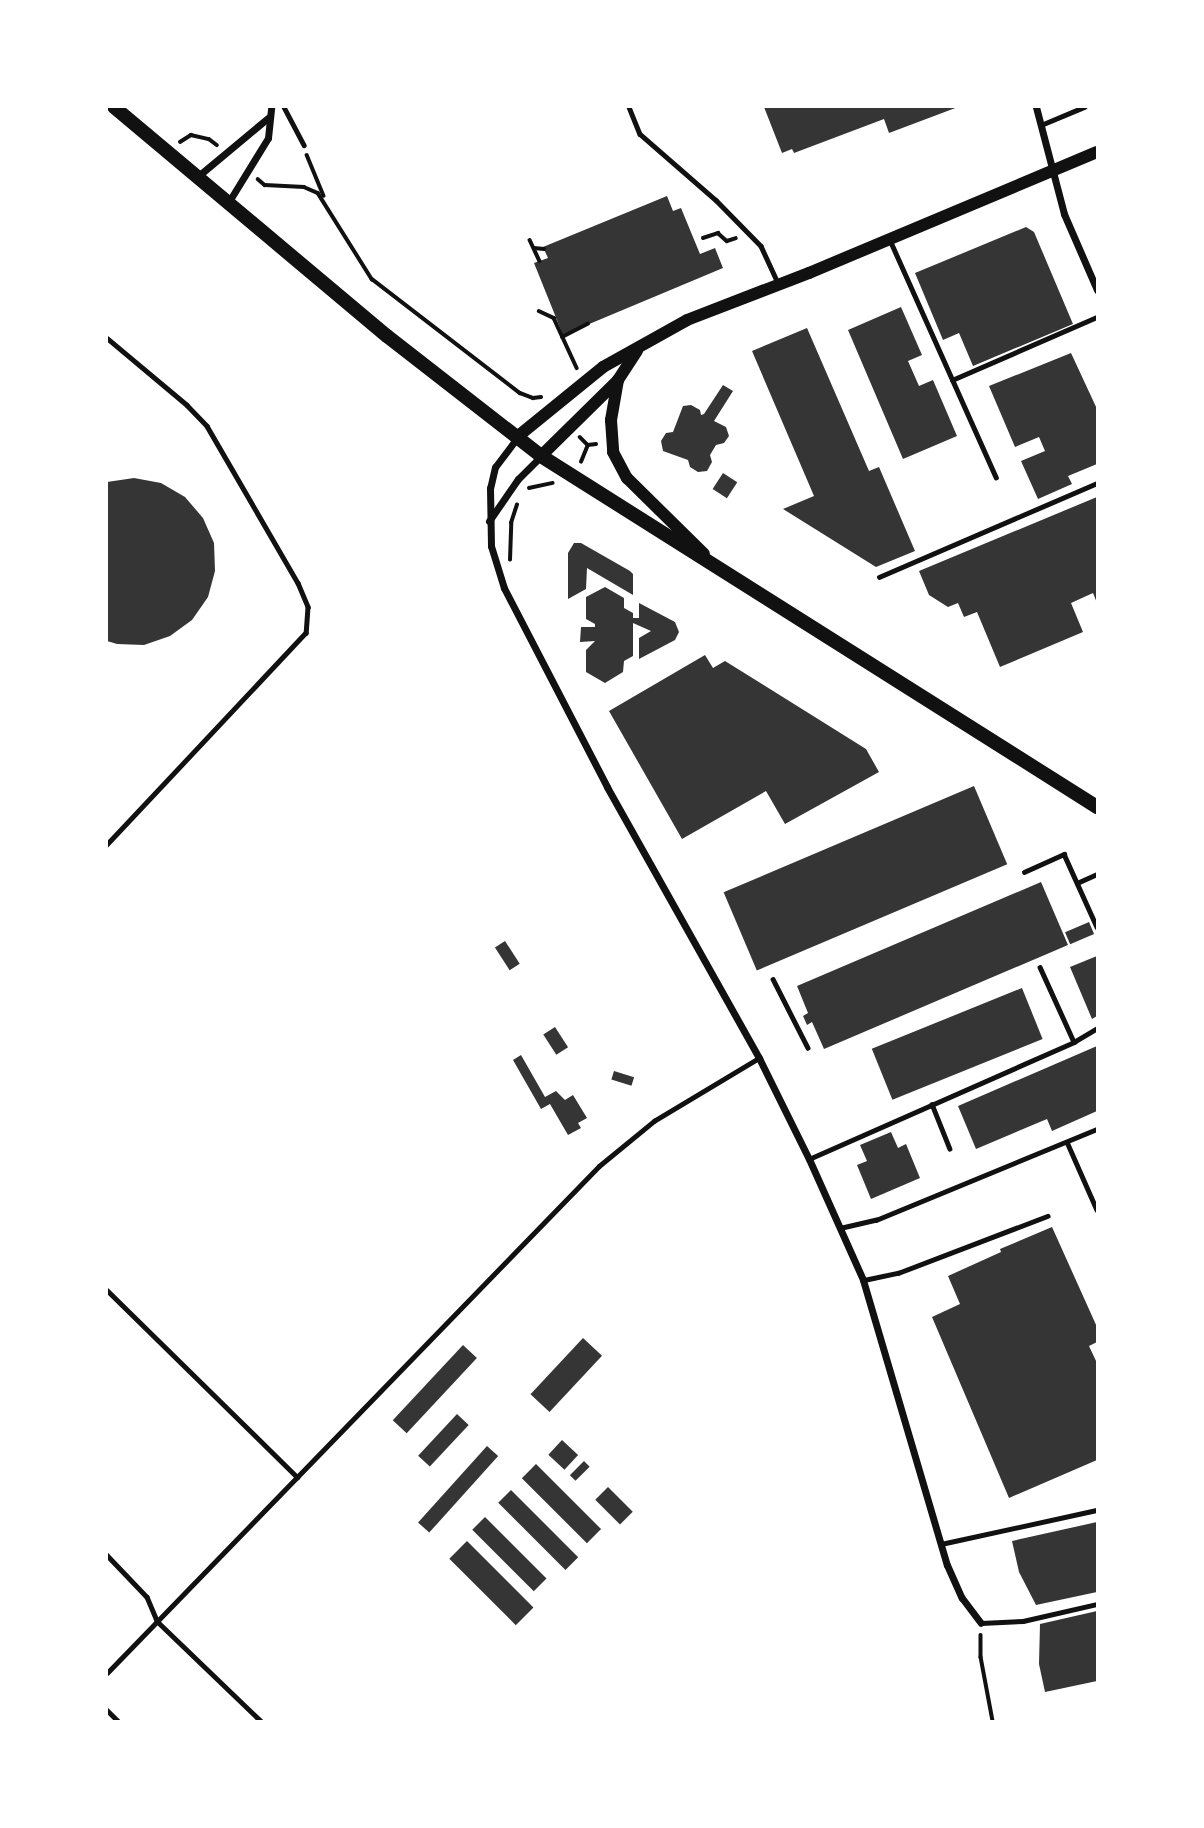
<!DOCTYPE html>
<style>
body{margin:0}
#map{position:relative;width:1204px;height:1828px;overflow:hidden;background:#fff;font-family:Spectral,serif}
div>[style]{position:absolute}
[style*='--x']{left:calc(var(--x)*1px);top:calc(var(--y)*1px);width:calc(var(--w)*1px);rotate:calc(var(--a)*1deg)}
.building>*{inset:0;background:#353535;transform-origin:0 0}
.path>*{height:3.5px;margin:-1.75px;padding:0 1.75px;transform-origin:1.75px;border-radius:1.75px;background:#111}
.service>*{height:4.5px;margin:-2.25px;padding:0 2.25px;transform-origin:2.25px;border-radius:2.25px;background:#111}
.minor>*{height:7px;margin:-3.5px;padding:0 3.5px;transform-origin:3.5px;border-radius:3.5px;background:#111}
.tertiary>*{height:12px;margin:-6px;padding:0 6px;transform-origin:6px;border-radius:6px;background:#111}
.secondary>*{height:14px;margin:-7px;padding:0 7px;transform-origin:7px;border-radius:7px;background:#111}
span{translate:-50% -50%;white-space:nowrap;text-align:center;line-height:1.15;-webkit-text-stroke:7px #fff;paint-order:stroke}
.frame{position:absolute;inset:0;border:108px solid #fff;pointer-events:none}
</style>
<div id="map">
<div class="building">
<div style="clip-path:polygon(764px 107px,958px 107px,889px 133px,884px 119px,794px 153px,792px 149px,782px 153px)"></div>
<div style="clip-path:polygon(667px 196px,673px 211px,681px 208px,700px 254px,715px 248px,723px 268px,563px 335px,534px 263px,548px 258px,543px 247px)"></div>
<div style="clip-path:polygon(1026px 227px,1034px 232px,1073px 324px,973px 366px,959px 333px,943px 340px,915px 273px)"></div>
<div style="clip-path:polygon(901px 307px,922px 355px,908px 361px,919px 386px,933px 380px,957px 436px,903px 459px,848px 330px)"></div>
<div style="clip-path:polygon(807px 328px,869px 471px,879px 467px,915px 551px,876px 567px,783px 509px,814px 496px,752px 351px)"></div>
<div style="clip-path:polygon(1071px 353px,1097px 409px,1097px 464px,1068px 476px,1072px 484px,1038px 499px,1021px 461px,1045px 451px,1039px 437px,1015px 447px,989px 386px)"></div>
<div style="clip-path:polygon(723px 385px,733px 391px,714px 421px,726px 427px,729px 436px,724px 443px,716px 445px,710px 455px,712px 462px,707px 471px,698px 472px,690px 467px,688px 460px,663px 451px,661px 441px,666px 433px,673px 432px,683px 406px,691px 405px,700px 410px,701px 415px,704px 414px)"></div>
<div style="left:723px;top:473px;width:17px;height:19px;rotate:33deg"></div>
<div style="clip-path:polygon(134px 478px,161px 483px,185px 497px,203px 518px,214px 543px,215px 571px,208px 597px,192px 620px,170px 636px,144px 645px,117px 644px,107px 641px,107px 482px)"></div>
<div style="clip-path:polygon(1097px 497px,1097px 603px,1093px 593px,1071px 603px,1083px 632px,1000px 667px,977px 612px,964px 617px,958px 603px,948px 607px,929px 595px,919px 571px)"></div>
<div style="clip-path:polygon(574px 543px,581px 543px,630px 571px,633px 574px,633px 595px,587px 568px,586px 589px,568px 599px,568px 553px)"></div>
<div style="clip-path:polygon(605px 587px,624px 598px,624px 608px,633px 613px,633px 618px,639px 618px,639px 603px,675px 622px,679px 632px,675px 640px,639px 659px,639px 638px,651px 631px,633px 623px,633px 656px,624px 661px,623px 672px,605px 683px,586px 672px,586px 650px,595px 641px,580px 642px,581px 627px,595px 627px,595px 624px,586px 619px,586px 597px)"></div>
<div style="clip-path:polygon(705px 655px,713px 668px,725px 661px,866px 749px,879px 772px,785px 824px,766px 791px,682px 839px,609px 711px)"></div>
<div style="left:974px;top:786px;width:85px;height:272px;rotate:67deg"></div>
<div style="clip-path:polygon(1041px 882px,1068px 945px,824px 1049px,812px 1022px,807px 1025px,803px 1016px,808px 1013px,797px 986px)"></div>
<div style="left:1089px;top:922px;width:13px;height:26px;rotate:67deg"></div>
<div style="left:505px;top:941px;width:27px;height:12px;rotate:57deg"></div>
<div style="clip-path:polygon(1097px 956px,1097px 1016px,1092px 1019px,1070px 967px)"></div>
<div style="left:1022px;top:988px;width:55px;height:162px;rotate:68deg"></div>
<div style="left:555px;top:1027px;width:24px;height:14px;rotate:57deg"></div>
<div style="clip-path:polygon(1097px 1046px,1097px 1111px,1052px 1131px,1047px 1119px,976px 1149px,958px 1106px)"></div>
<div style="clip-path:polygon(521px 1055px,545px 1097px,556px 1091px,565px 1100px,573px 1095px,587px 1118px,578px 1123px,581px 1128px,568px 1135px,550px 1104px,541px 1109px,513px 1060px)"></div>
<div style="left:614px;top:1071px;width:21px;height:9px;rotate:17deg"></div>
<div style="clip-path:polygon(891px 1132px,898px 1148px,906px 1144px,920px 1178px,871px 1199px,857px 1165px,867px 1161px,860px 1145px)"></div>
<div style="clip-path:polygon(1052px 1227px,1097px 1327px,1097px 1342px,1089px 1346px,1097px 1363px,1097px 1460px,1009px 1498px,932px 1317px,960px 1304px,948px 1276px,1001px 1252px,1000px 1249px)"></div>
<div style="left:583px;top:1338px;width:26px;height:77px;rotate:43deg"></div>
<div style="left:463px;top:1345px;width:19px;height:103px;rotate:43deg"></div>
<div style="left:457px;top:1414px;width:16px;height:57px;rotate:43deg"></div>
<div style="left:562px;top:1440px;width:22px;height:20px;rotate:43deg"></div>
<div style="left:487px;top:1446px;width:15px;height:103px;rotate:42deg"></div>
<div style="left:584px;top:1461px;width:8px;height:20px;rotate:45deg"></div>
<div style="left:536px;top:1464px;width:92px;height:20px;rotate:45deg"></div>
<div style="left:608px;top:1487px;width:35px;height:18px;rotate:45deg"></div>
<div style="left:511px;top:1490px;width:95px;height:18px;rotate:45deg"></div>
<div style="left:485px;top:1517px;width:87px;height:18px;rotate:45deg"></div>
<div style="clip-path:polygon(1097px 1522px,1097px 1592px,1036px 1605px,1019px 1572px,1012px 1541px)"></div>
<div style="left:467px;top:1541px;width:94px;height:25px;rotate:45deg"></div>
<div style="clip-path:polygon(1097px 1611px,1097px 1681px,1045px 1692px,1039px 1664px,1040px 1624px)"></div>
</div>
<div class="path">
<div style="--x:180;--y:142;--w:13;--a:-32"></div>
<div style="--x:191;--y:135;--w:18;--a:13"></div>
<div style="--x:209;--y:139;--w:10;--a:37"></div>
<div style="--x:307;--y:155;--w:44;--a:67.5"></div>
<div style="--x:258;--y:179;--w:9;--a:41"></div>
<div style="--x:265;--y:185;--w:39;--a:3"></div>
<div style="--x:304;--y:187;--w:15;--a:23"></div>
<div style="--x:318;--y:193;--w:102;--a:57.9"></div>
<div style="--x:372;--y:279;--w:187;--a:37.6"></div>
<div style="--x:520;--y:393;--w:14;--a:21"></div>
<div style="--x:533;--y:398;--w:8;--a:-7"></div>
<div style="--x:703;--y:238;--w:16;--a:-18"></div>
<div style="--x:718;--y:233;--w:12;--a:42"></div>
<div style="--x:727;--y:241;--w:9;--a:-18"></div>
<div style="--x:530;--y:240;--w:23;--a:65"></div>
<div style="--x:534;--y:248;--w:10;--a:6"></div>
<div style="--x:539;--y:311;--w:17;--a:25"></div>
<div style="--x:554;--y:318;--w:55;--a:65.3"></div>
<div style="--x:562;--y:337;--w:29;--a:-27"></div>
<div style="--x:580;--y:437;--w:11;--a:45"></div>
<div style="--x:581;--y:462;--w:18;--a:-68"></div>
<div style="--x:588;--y:445;--w:8;--a:-7"></div>
<div style="--x:529;--y:488;--w:24;--a:-12"></div>
<div style="--x:510;--y:560;--w:37;--a:-88"></div>
<div style="--x:511;--y:523;--w:19;--a:-72"></div>
<div style="--x:981;--y:1635;--w:22;--a:90"></div>
<div style="--x:981;--y:1657;--w:65;--a:79.4"></div>
</div>
<div class="service">
<div style="--x:284;--y:107;--w:43;--a:62.2"></div>
<div style="--x:629;--y:107;--w:29;--a:68"></div>
<div style="--x:640;--y:134;--w:101;--a:41"></div>
<div style="--x:716;--y:200;--w:64;--a:45.6"></div>
<div style="--x:761;--y:246;--w:41;--a:65.3"></div>
<div style="--x:1041;--y:125;--w:47;--a:-22.7"></div>
<div style="--x:890;--y:240;--w:260;--a:65.9"></div>
<div style="--x:107;--y:338;--w:104;--a:39.9"></div>
<div style="--x:187;--y:405;--w:29;--a:46"></div>
<div style="--x:207;--y:426;--w:181;--a:59.9"></div>
<div style="--x:298;--y:583;--w:26;--a:67"></div>
<div style="--x:308;--y:607;--w:26;--a:94"></div>
<div style="--x:306;--y:633;--w:291;--a:133.2"></div>
<div style="--x:952;--y:380;--w:158;--a:-23.5"></div>
<div style="--x:879;--y:577;--w:237;--a:-23.3"></div>
<div style="--x:1024;--y:872;--w:44;--a:-24.2"></div>
<div style="--x:1064;--y:854;--w:80;--a:65.7"></div>
<div style="--x:1077;--y:883;--w:22;--a:-24"></div>
<div style="--x:1040;--y:967;--w:82;--a:65.6"></div>
<div style="--x:773;--y:979;--w:77;--a:63.1"></div>
<div style="--x:932;--y:1104;--w:48;--a:68.2"></div>
<div style="--x:1067;--y:1142;--w:74;--a:66.2"></div>
<div style="--x:809;--y:1159;--w:290;--a:-23.8"></div>
<div style="--x:1074;--y:1042;--w:27;--a:-31"></div>
<div style="--x:840;--y:1228;--w:37;--a:-13"></div>
<div style="--x:876;--y:1220;--w:239;--a:-22.4"></div>
<div style="--x:864;--y:1280;--w:35;--a:-12"></div>
<div style="--x:898;--y:1273;--w:160;--a:-20.9"></div>
<div style="--x:107;--y:1290;--w:267;--a:44.5"></div>
<div style="--x:941;--y:1544;--w:160;--a:-12.3"></div>
<div style="--x:107;--y:1555;--w:58;--a:46.4"></div>
<div style="--x:147;--y:1597;--w:26;--a:67"></div>
<div style="--x:157;--y:1621;--w:144;--a:43.9"></div>
<div style="--x:981;--y:1623;--w:42;--a:-2.7"></div>
<div style="--x:1023;--y:1621;--w:76;--a:-12.9"></div>
<div style="--x:107;--y:1673;--w:706;--a:-45.86"></div>
<div style="--x:599;--y:1166;--w:71;--a:-39.3"></div>
<div style="--x:654;--y:1121;--w:122;--a:-31"></div>
<div style="--x:107;--y:1710;--w:16;--a:45"></div>
</div>
<div class="minor">
<div style="--x:1036;--y:107;--w:111;--a:75.3"></div>
<div style="--x:1064;--y:214;--w:83;--a:66.5"></div>
<div style="--x:197;--y:177;--w:94;--a:-39.8"></div>
<div style="--x:228;--y:203;--w:76;--a:-58.4"></div>
<div style="--x:268;--y:138;--w:31;--a:-84"></div>
<div style="--x:517;--y:438;--w:36;--a:127"></div>
<div style="--x:495;--y:467;--w:22;--a:103"></div>
<div style="--x:490;--y:488;--w:58;--a:89"></div>
<div style="--x:491;--y:546;--w:44;--a:72.8"></div>
<div style="--x:504;--y:588;--w:224;--a:62.6"></div>
<div style="--x:607;--y:787;--w:311;--a:60.7"></div>
<div style="--x:759;--y:1058;--w:113;--a:63.7"></div>
<div style="--x:809;--y:1159;--w:133;--a:65.9"></div>
<div style="--x:863;--y:1280;--w:297;--a:73.6"></div>
<div style="--x:947;--y:1565;--w:36;--a:66"></div>
<div style="--x:962;--y:1598;--w:31;--a:53"></div>
<div style="--x:489;--y:521;--w:51;--a:-55.4"></div>
<div style="--x:518;--y:479;--w:33;--a:-45"></div>
</div>
<div class="tertiary">
<div style="--x:618;--y:380;--w:41;--a:99.9"></div>
<div style="--x:611;--y:420;--w:32;--a:86"></div>
<div style="--x:613;--y:452;--w:30;--a:62"></div>
<div style="--x:627;--y:478;--w:108;--a:44.6"></div>
<div style="--x:517;--y:437;--w:111;--a:-39.1"></div>
<div style="--x:603;--y:367;--w:96;--a:-29.2"></div>
<div style="--x:687;--y:320;--w:131;--a:-21.1"></div>
<div style="--x:809;--y:273;--w:312;--a:-22.8"></div>
<div style="--x:541;--y:456;--w:108;--a:-44.6"></div>
<div style="--x:618;--y:380;--w:35;--a:-57"></div>
</div>
<div class="secondary">
<div style="--x:114;--y:107;--w:356;--a:40"></div>
<div style="--x:387;--y:336;--w:195;--a:37.9"></div>
<div style="--x:541;--y:456;--w:658;--a:32.26"></div>
</div>
<div class="frame"></div>
</div>
